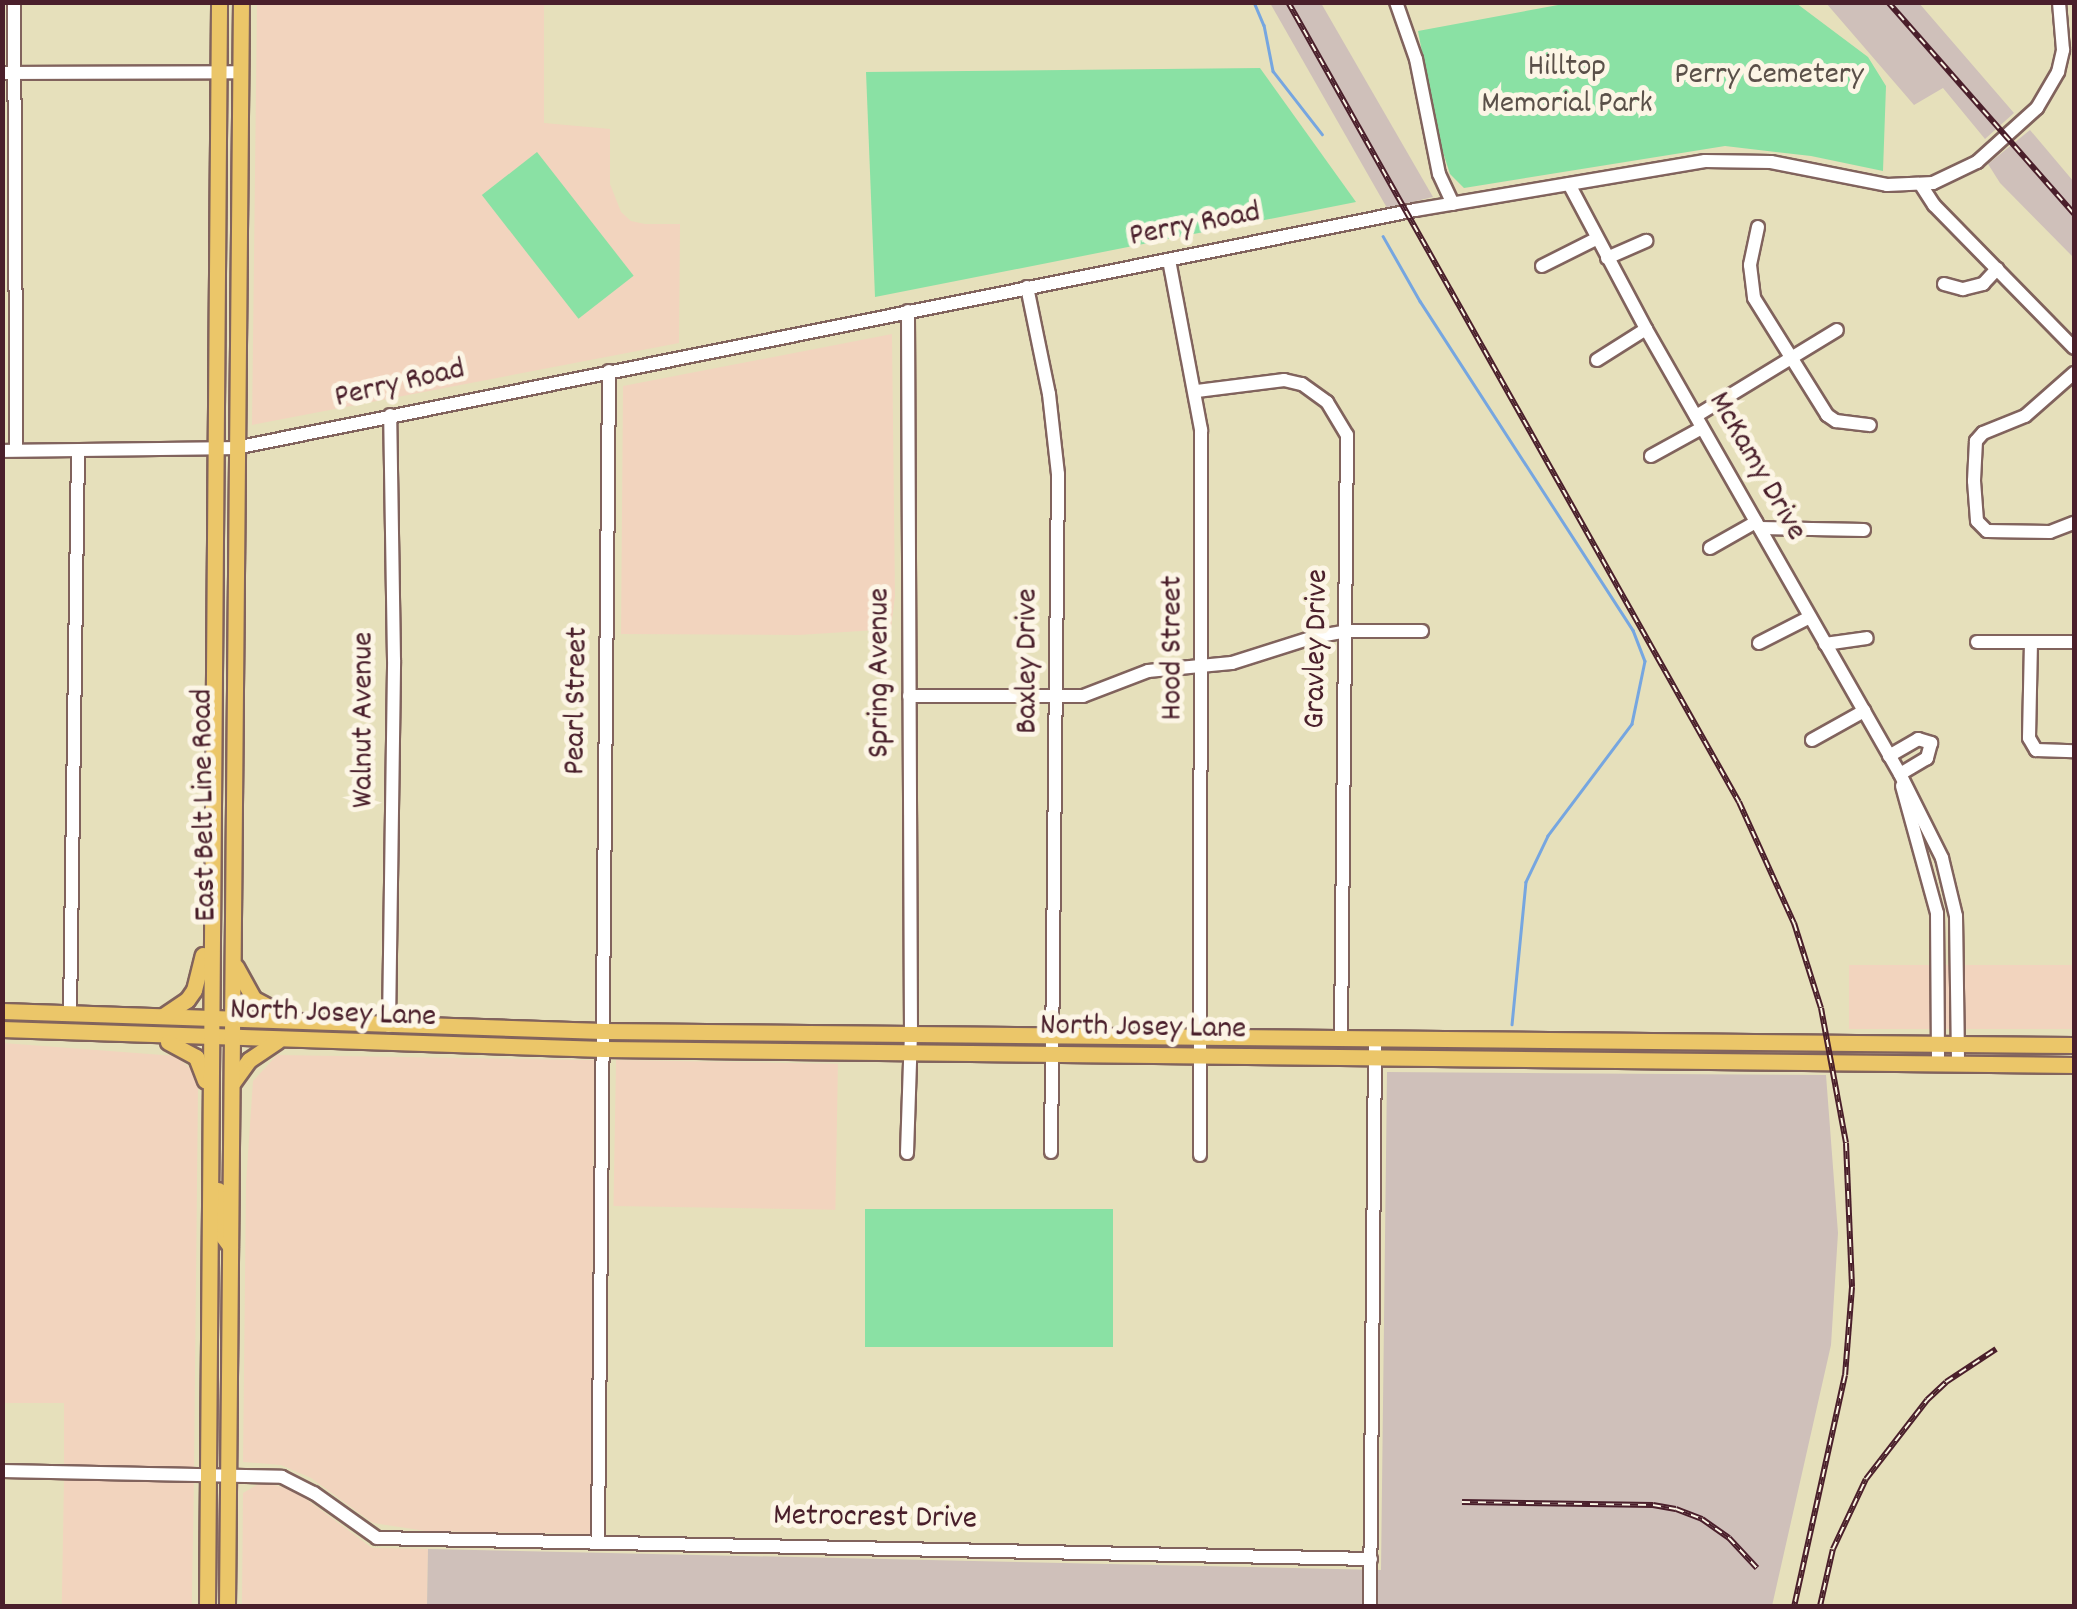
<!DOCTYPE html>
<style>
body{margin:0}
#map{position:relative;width:2077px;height:1609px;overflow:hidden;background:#e6e0bb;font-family:Dekko,sans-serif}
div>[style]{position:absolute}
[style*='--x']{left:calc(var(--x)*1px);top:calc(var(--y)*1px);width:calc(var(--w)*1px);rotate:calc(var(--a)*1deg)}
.built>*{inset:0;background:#f2d4be;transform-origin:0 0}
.industrial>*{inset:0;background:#cfc0ba}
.green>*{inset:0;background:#8ae1a4;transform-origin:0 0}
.stream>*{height:2.5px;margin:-1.25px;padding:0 1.25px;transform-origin:1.25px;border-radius:1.25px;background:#76a6e0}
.roads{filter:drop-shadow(2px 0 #81635d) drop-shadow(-2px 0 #81635d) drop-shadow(0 2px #81635d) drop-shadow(0 -2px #81635d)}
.minor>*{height:12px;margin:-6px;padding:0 6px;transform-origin:6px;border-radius:6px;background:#fff}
.major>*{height:15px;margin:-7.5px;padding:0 7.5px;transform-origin:7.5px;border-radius:7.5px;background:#ebc669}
.rail>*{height:6px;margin-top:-3px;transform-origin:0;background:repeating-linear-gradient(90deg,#fcf5e5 0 8px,#4a1f2b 0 16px);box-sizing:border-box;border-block:2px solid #4a1f2b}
span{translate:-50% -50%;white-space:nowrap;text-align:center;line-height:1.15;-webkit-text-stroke:10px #fcf5e5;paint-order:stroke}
.park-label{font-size:32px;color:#5a5049}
.street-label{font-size:32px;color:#4a1f2b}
.frame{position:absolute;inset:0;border:5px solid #4a1f2b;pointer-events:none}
</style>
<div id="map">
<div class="built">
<div style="clip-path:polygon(257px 3px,544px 5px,544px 123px,610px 129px,610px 184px,621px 212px,631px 221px,645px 224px,680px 224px,679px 343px,252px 425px)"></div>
<div style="clip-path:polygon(892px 334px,895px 596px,891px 629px,799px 635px,621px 634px,623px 386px)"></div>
<div style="left:2074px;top:965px;width:64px;height:225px;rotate:90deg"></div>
<div style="clip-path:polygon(3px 1043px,176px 1056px,192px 1070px,198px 1088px,194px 1468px,64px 1466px,64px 1403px,3px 1403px)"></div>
<div style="clip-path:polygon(277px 1055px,594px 1060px,591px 1534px,426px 1531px,373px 1523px,311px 1478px,281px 1465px,243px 1462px,246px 1183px,253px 1081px)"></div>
<div style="left:616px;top:1060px;width:222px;height:146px;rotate:1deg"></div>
<div style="left:64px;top:1478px;width:130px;height:128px;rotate:1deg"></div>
<div style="clip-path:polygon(262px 1482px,294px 1490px,372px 1548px,428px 1549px,427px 1606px,242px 1606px,243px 1493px)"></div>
</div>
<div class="industrial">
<div style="clip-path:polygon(1270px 3px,1321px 3px,1433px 197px,1387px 208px)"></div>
<div style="clip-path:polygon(1826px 3px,1919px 3px,2014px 113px,1985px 139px,1943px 88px,1914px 105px)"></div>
<div style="clip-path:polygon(2030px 130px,2074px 182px,2074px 258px,2000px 183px,1988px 164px)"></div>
<div style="clip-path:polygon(1387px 1072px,1826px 1075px,1838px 1233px,1831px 1345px,1772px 1606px,427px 1606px,428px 1549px,1381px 1570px)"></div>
</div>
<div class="green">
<div style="clip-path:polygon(1569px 3px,1796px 3px,1868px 57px,1886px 86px,1883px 171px,1811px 156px,1725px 146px,1464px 188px,1450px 174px,1439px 140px,1418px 31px)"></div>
<div style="clip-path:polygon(1260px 68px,1356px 202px,875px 297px,866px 72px)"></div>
<div style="left:537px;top:152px;width:157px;height:70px;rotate:52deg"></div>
<div style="left:865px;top:1209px;width:248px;height:138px"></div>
</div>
<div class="stream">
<div style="--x:1254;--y:2;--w:25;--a:67"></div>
<div style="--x:1264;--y:25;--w:47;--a:78.9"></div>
<div style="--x:1273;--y:71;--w:80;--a:52.1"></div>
<div style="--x:1383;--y:236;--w:75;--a:60.4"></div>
<div style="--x:1420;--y:301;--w:392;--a:57.1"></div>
<div style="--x:1633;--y:630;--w:33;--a:69"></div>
<div style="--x:1645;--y:661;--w:64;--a:101.7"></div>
<div style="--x:1632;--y:724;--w:140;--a:126.9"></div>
<div style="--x:1548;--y:836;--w:51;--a:115.6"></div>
<div style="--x:1526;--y:882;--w:143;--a:95.6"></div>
</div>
<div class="roads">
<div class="minor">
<div style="--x:14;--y:2;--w:448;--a:89.7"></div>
<div style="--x:1396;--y:2;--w:60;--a:70.7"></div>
<div style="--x:1416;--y:59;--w:117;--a:78.7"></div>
<div style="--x:1439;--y:174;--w:33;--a:65"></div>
<div style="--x:2;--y:73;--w:240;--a:-0.2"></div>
<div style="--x:1569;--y:184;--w:164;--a:62"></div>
<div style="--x:1646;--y:329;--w:512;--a:60.28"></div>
<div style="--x:1900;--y:774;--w:94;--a:63.4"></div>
<div style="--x:1942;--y:858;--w:60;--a:76.4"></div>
<div style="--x:1956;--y:916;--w:148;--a:89.2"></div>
<div style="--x:1921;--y:185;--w:24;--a:57"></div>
<div style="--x:1934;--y:205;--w:200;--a:45.6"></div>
<div style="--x:1758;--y:227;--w:39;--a:102"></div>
<div style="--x:1750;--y:265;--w:33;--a:83"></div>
<div style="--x:1754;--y:298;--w:138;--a:58"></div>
<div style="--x:1827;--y:415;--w:11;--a:34"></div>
<div style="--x:1836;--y:421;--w:34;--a:7"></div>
<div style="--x:1607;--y:258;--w:43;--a:-23.6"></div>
<div style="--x:1169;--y:260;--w:173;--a:79.3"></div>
<div style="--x:1201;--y:430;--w:725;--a:90.08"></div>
<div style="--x:1542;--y:266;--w:60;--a:-26.6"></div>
<div style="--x:1944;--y:284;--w:20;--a:15"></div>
<div style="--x:1963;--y:289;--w:21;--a:-14"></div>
<div style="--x:1983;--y:284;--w:21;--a:-47"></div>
<div style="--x:1027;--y:287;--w:109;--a:78.4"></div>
<div style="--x:1049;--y:394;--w:81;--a:83.6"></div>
<div style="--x:1058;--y:474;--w:678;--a:90.59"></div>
<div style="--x:1597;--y:360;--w:58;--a:-32.3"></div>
<div style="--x:2074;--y:373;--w:65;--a:138.7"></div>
<div style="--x:2025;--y:416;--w:45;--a:158"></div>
<div style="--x:1983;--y:433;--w:11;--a:131"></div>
<div style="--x:1976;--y:441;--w:40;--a:92.9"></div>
<div style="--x:1974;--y:481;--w:40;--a:85.7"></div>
<div style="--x:1977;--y:521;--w:14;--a:45"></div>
<div style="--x:1987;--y:531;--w:63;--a:0.9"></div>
<div style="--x:2050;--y:532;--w:26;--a:-21"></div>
<div style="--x:1197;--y:391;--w:88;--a:-7.2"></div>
<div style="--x:1284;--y:380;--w:18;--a:13"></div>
<div style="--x:1302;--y:384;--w:31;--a:36"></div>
<div style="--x:1327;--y:402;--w:39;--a:59"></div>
<div style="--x:1347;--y:435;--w:605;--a:90.57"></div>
<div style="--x:1696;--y:416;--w:165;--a:-31.4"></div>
<div style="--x:2;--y:451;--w:233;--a:-0.7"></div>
<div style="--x:235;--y:448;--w:1204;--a:-11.4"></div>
<div style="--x:1415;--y:210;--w:294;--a:-9.6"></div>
<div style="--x:1705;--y:161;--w:66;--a:0.9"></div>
<div style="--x:1771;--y:162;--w:118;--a:11.2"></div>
<div style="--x:1887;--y:185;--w:46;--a:-2.5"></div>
<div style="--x:1933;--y:183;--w:49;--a:-25.5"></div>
<div style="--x:1977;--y:162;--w:81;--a:-42"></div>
<div style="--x:2037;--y:108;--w:42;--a:-59.7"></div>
<div style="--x:2058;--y:72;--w:23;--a:-77"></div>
<div style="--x:2063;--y:50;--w:48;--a:-94.8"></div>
<div style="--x:1651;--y:456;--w:58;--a:-28.8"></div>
<div style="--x:1760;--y:528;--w:104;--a:1.1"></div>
<div style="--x:1710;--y:548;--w:53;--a:-29.5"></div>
<div style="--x:1977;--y:642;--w:97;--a:0"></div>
<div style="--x:2031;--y:642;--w:96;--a:91.2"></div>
<div style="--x:2029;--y:738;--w:14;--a:60"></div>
<div style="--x:2036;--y:750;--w:38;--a:2"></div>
<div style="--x:1759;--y:643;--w:57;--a:-27"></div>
<div style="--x:1825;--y:644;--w:42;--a:-8.1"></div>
<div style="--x:909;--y:696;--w:174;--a:0"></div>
<div style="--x:1083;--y:696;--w:70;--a:-21"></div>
<div style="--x:1148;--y:671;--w:84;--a:-5.4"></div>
<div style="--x:1232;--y:663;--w:86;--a:-17.6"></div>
<div style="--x:1314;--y:637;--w:35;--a:-10"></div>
<div style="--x:1348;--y:631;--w:74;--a:0"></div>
<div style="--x:1812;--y:740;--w:60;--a:-29.1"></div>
<div style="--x:1889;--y:756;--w:34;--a:-30"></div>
<div style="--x:1918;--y:739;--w:14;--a:17"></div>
<div style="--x:1931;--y:743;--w:16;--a:105"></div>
<div style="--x:1927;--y:758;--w:31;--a:149"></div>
<div style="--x:1902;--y:786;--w:132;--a:74.6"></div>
<div style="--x:1937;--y:913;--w:151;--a:89.6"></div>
<div style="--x:70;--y:1015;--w:564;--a:-89.19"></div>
<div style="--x:389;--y:1026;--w:366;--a:-89.2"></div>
<div style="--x:394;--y:660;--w:245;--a:-90.9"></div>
<div style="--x:907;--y:1153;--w:119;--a:-88.1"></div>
<div style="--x:911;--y:1034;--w:723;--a:-90.24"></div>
<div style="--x:2;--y:1471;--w:280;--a:1.2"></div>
<div style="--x:282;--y:1477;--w:36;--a:27"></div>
<div style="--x:314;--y:1493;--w:77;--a:35.5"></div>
<div style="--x:377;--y:1538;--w:994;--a:1.21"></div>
<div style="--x:598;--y:1541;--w:1170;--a:-89.46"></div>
<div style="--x:1370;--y:1606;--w:566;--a:-89.49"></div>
</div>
<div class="major">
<div style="--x:236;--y:967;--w:37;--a:61"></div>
<div style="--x:254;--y:999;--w:41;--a:27.8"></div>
<div style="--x:2;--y:1011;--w:601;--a:1.91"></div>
<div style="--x:603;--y:1031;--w:1471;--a:0.55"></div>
<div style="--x:163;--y:1016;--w:29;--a:-34"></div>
<div style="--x:187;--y:1000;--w:12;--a:-55"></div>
<div style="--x:194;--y:990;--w:36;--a:-76"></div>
<div style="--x:2;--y:1029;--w:602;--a:1.9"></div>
<div style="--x:604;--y:1049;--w:1470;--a:0.62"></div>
<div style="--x:168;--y:1042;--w:32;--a:28"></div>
<div style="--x:196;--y:1057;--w:25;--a:69"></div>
<div style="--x:233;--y:1082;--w:27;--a:-54"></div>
<div style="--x:249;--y:1060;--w:34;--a:-34"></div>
<div style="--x:218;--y:1190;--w:41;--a:88.6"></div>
<div style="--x:219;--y:1231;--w:19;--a:54"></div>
<div style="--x:207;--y:1606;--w:1604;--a:-89.57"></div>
<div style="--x:227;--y:1606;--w:1604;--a:-89.5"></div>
</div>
</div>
<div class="rail">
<div style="--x:1288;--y:2;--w:918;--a:60.59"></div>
<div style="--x:1739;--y:802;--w:133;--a:65.6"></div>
<div style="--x:1794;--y:923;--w:89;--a:72.4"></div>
<div style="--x:1821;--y:1008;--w:137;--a:79.5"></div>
<div style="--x:1846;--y:1143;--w:144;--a:87.6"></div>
<div style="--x:1852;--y:1287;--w:88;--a:94.5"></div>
<div style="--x:1845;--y:1375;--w:237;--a:102.4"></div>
<div style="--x:1888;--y:2;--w:282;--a:48.7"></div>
<div style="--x:1462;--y:1502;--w:191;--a:0.9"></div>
<div style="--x:1653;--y:1505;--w:23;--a:10"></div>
<div style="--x:1676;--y:1509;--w:28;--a:21"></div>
<div style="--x:1702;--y:1519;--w:33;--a:35"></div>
<div style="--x:1729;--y:1538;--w:41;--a:47"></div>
<div style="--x:1820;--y:1606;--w:58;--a:-77.2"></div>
<div style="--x:1833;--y:1549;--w:77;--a:-64.8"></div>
<div style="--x:1866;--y:1479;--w:100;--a:-52.3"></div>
<div style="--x:1927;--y:1400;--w:26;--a:-43"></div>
<div style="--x:1946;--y:1382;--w:60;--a:-33.4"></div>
</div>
<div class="park-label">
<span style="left:1567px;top:87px">Hilltop<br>Memorial Park</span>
<span style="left:1769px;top:76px">Perry Cemetery</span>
</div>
<div class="street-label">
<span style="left:1195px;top:226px;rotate:-11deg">Perry Road</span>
<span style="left:400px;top:385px;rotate:-13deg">Perry Road</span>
<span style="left:1756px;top:467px;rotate:60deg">McKamy Drive</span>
<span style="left:1174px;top:648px;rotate:-90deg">Hood Street</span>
<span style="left:1318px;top:649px;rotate:-89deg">Gravley Drive</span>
<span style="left:1029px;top:661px;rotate:-90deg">Baxley Drive</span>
<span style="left:881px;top:673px;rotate:-90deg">Spring Avenue</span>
<span style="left:578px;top:701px;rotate:-89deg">Pearl Street</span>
<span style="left:365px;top:720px;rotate:-90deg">Walnut Avenue</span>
<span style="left:206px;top:805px;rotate:-91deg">East Belt Line Road</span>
<span style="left:333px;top:1015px;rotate:2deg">North Josey Lane</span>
<span style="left:1143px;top:1029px;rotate:1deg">North Josey Lane</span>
<span style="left:875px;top:1519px;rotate:1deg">Metrocrest Drive</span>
</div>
<div class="frame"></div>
</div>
